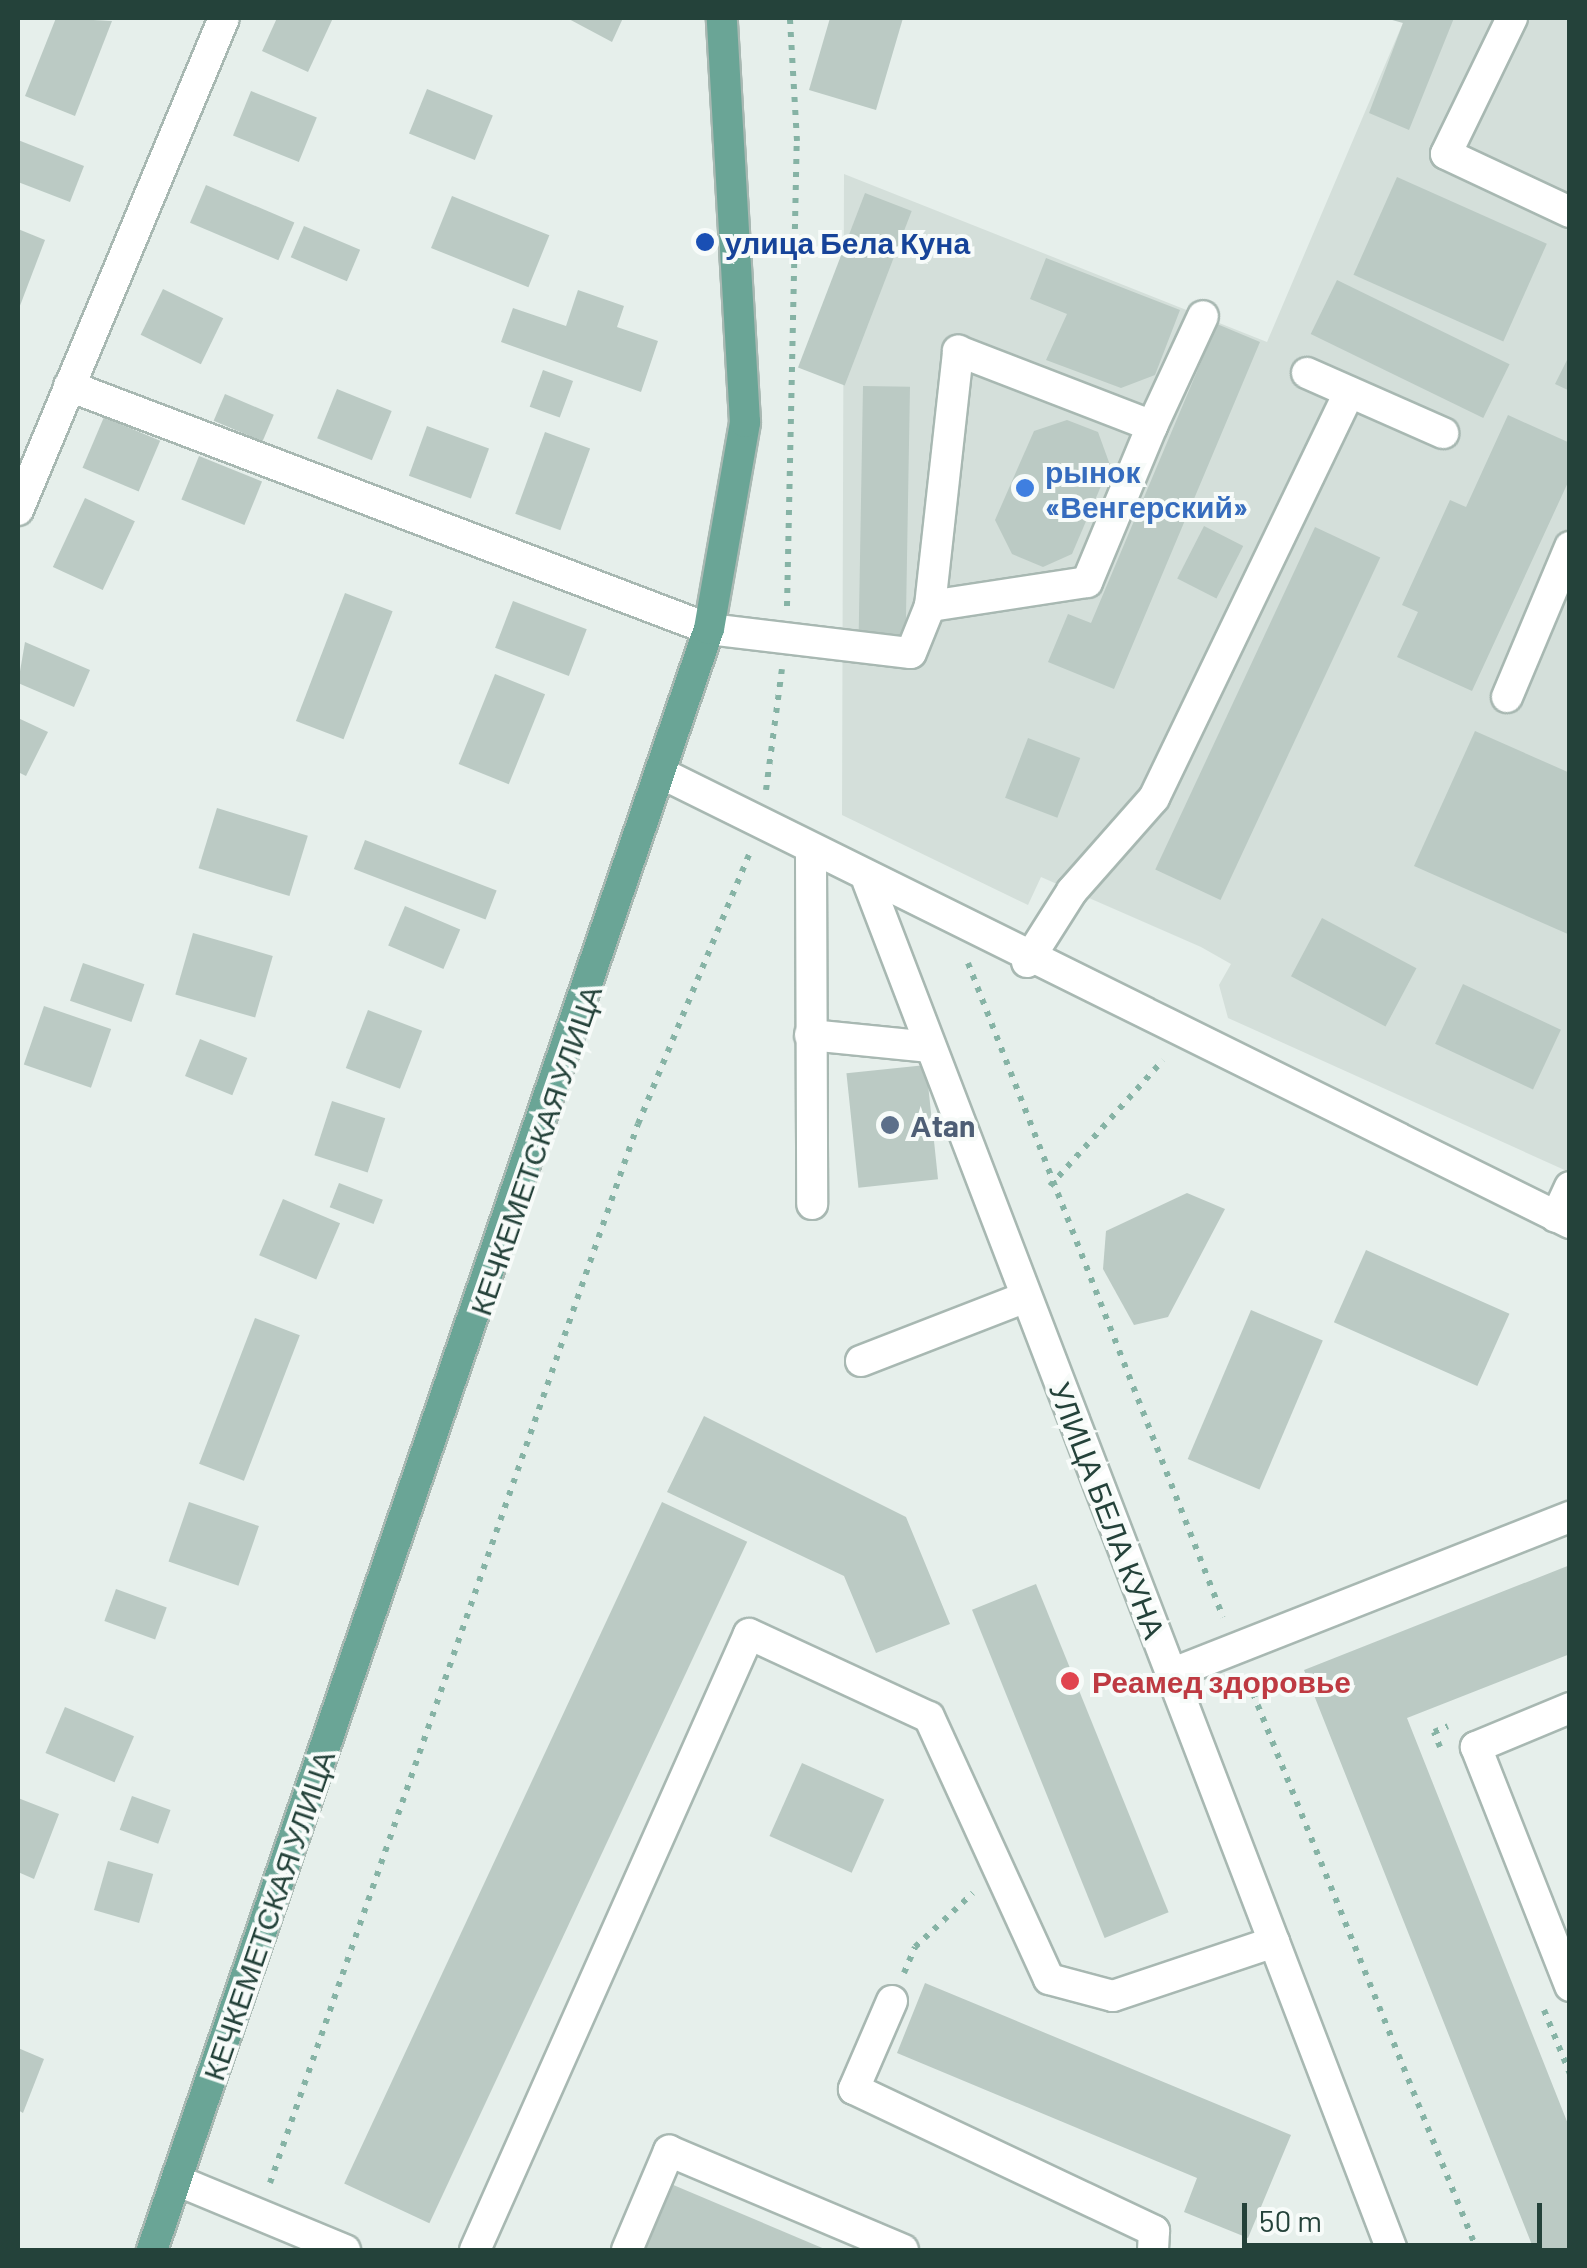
<!DOCTYPE html>
<meta charset="utf-8">
<style>
body{margin:0}
#map{position:relative;width:1587px;height:2268px;overflow:hidden;background:#e6efeb;font-family:Barlow,sans-serif}
div>[style]{position:absolute}
[style*='--x']{left:calc(var(--x)*1px);top:calc(var(--y)*1px);width:calc(var(--w)*1px);rotate:calc(var(--a)*1deg)}
.built>*{inset:0;background:#d4dfda}
.building>*{inset:0;background:#bbcac4;transform-origin:0 0}
.path>*{height:6px;margin-top:-3px;transform-origin:0;background:repeating-linear-gradient(90deg,#86b3a5 0 5px,transparent 0 13px)}
.roads{filter:drop-shadow(2px 0 #a8b8b2) drop-shadow(-2px 0 #a8b8b2) drop-shadow(0 2px #a8b8b2) drop-shadow(0 -2px #a8b8b2)}
.minor>*{height:30px;margin:-15px;padding:0 15px;transform-origin:15px;border-radius:15px;background:#fff}
.major>*{height:30px;margin:-15px;padding:0 15px;transform-origin:15px;border-radius:15px;background:#6aa596}
.dots>*{width:28px;height:28px;translate:-50% -50%;box-sizing:border-box;border:5px solid #f7fbf9;border-radius:50%}
span{translate:-50% -50%;white-space:nowrap;text-align:center;line-height:1.15;-webkit-text-stroke:8px #f7fbf9;paint-order:stroke}
.transit-label{font-size:30px;color:#164399;font-weight:700}
.left{translate:0 -50%;text-align:left}
.shop-label{font-size:30px;color:#366cbe;font-weight:700}
.service-label{font-size:30px;color:#4e5e75;font-weight:700}
.street-label{font-size:30px;color:#24423a}
.health-label{font-size:30px;color:#be3a42;font-weight:700}
.frame{position:absolute;inset:0;border:20px solid #24423a;pointer-events:none}
.scale{position:absolute;left:1242px;top:2203px;width:300px;height:45px;box-sizing:border-box;border:5px solid #24423a;border-top:0;padding-left:12px;font-size:30px;line-height:35px;white-space:nowrap;color:#24423a;-webkit-text-stroke:8px #f7fbf9;paint-order:stroke}
</style>
<div id="map">
<div class="built">
<div style="clip-path:polygon(1405px 18px,1569px 18px,1569px 1172px,1228px 1018px,1219px 985px,1231px 964px,1201px 947px,1041px 877px,1028px 905px,842px 815px,844px 174px,1267px 342px)"></div>
</div>
<div class="building">
<div style="clip-path:polygon(56px 18px,112px 21px,75px 116px,25px 96px)"></div>
<div style="clip-path:polygon(277px 18px,333px 18px,308px 72px,262px 51px)"></div>
<div style="clip-path:polygon(567px 18px,623px 18px,612px 42px)"></div>
<div style="clip-path:polygon(830px 18px,903px 18px,876px 110px,809px 90px)"></div>
<div style="clip-path:polygon(1454px 18px,1409px 130px,1369px 113px,1403px 23px,1385px 18px)"></div>
<div style="left:427px;top:89px;width:71px;height:48px;rotate:22deg"></div>
<div style="left:251px;top:91px;width:71px;height:48px;rotate:22deg"></div>
<div style="clip-path:polygon(18px 140px,84px 166px,70px 202px,18px 182px)"></div>
<div style="left:1397px;top:177px;width:164px;height:107px;rotate:24deg"></div>
<div style="left:206px;top:185px;width:96px;height:41px;rotate:23deg"></div>
<div style="left:865px;top:193px;width:50px;height:187px;rotate:21deg"></div>
<div style="left:452px;top:196px;width:105px;height:56px;rotate:22deg"></div>
<div style="left:304px;top:226px;width:61px;height:34px;rotate:23deg"></div>
<div style="clip-path:polygon(18px 229px,45px 240px,18px 311px)"></div>
<div style="clip-path:polygon(1046px 258px,1180px 310px,1155px 375px,1121px 388px,1046px 360px,1067px 314px,1030px 299px)"></div>
<div style="left:1337px;top:280px;width:192px;height:60px;rotate:26deg"></div>
<div style="left:163px;top:289px;width:67px;height:51px;rotate:26deg"></div>
<div style="clip-path:polygon(578px 290px,624px 306px,617px 327px,658px 341px,641px 392px,501px 342px,513px 308px,566px 326px)"></div>
<div style="clip-path:polygon(1217px 324px,1260px 342px,1114px 689px,1048px 662px,1068px 614px,1091px 623px)"></div>
<div style="clip-path:polygon(1570px 354px,1570px 391px,1555px 384px)"></div>
<div style="left:543px;top:370px;width:32px;height:39px;rotate:20deg"></div>
<div style="left:863px;top:386px;width:47px;height:261px;rotate:1deg"></div>
<div style="left:337px;top:389px;width:59px;height:53px;rotate:22deg"></div>
<div style="left:225px;top:394px;width:53px;height:29px;rotate:23deg"></div>
<div style="clip-path:polygon(1508px 415px,1570px 443px,1570px 478px,1472px 691px,1397px 657px,1418px 612px,1402px 605px,1450px 500px,1466px 507px)"></div>
<div style="left:104px;top:417px;width:61px;height:55px;rotate:23deg"></div>
<div style="clip-path:polygon(1067px 420px,1098px 432px,1110px 465px,1072px 554px,1043px 567px,1012px 554px,995px 520px,1034px 431px)"></div>
<div style="left:427px;top:426px;width:66px;height:53px;rotate:20deg"></div>
<div style="left:545px;top:432px;width:48px;height:87px;rotate:20deg"></div>
<div style="left:199px;top:456px;width:68px;height:47px;rotate:22deg"></div>
<div style="left:85px;top:498px;width:55px;height:76px;rotate:25deg"></div>
<div style="left:1204px;top:526px;width:44px;height:59px;rotate:27deg"></div>
<div style="left:1315px;top:527px;width:72px;height:378px;rotate:25deg"></div>
<div style="left:345px;top:593px;width:51px;height:137px;rotate:21deg"></div>
<div style="left:513px;top:601px;width:79px;height:50px;rotate:21deg"></div>
<div style="clip-path:polygon(25px 642px,90px 670px,74px 707px,18px 683px)"></div>
<div style="left:495px;top:674px;width:54px;height:97px;rotate:22deg"></div>
<div style="clip-path:polygon(18px 718px,48px 732px,26px 776px,18px 772px)"></div>
<div style="clip-path:polygon(1475px 731px,1570px 773px,1570px 935px,1414px 866px)"></div>
<div style="left:1028px;top:738px;width:56px;height:64px;rotate:21deg"></div>
<div style="left:217px;top:808px;width:95px;height:63px;rotate:17deg"></div>
<div style="left:365px;top:840px;width:141px;height:31px;rotate:21deg"></div>
<div style="left:405px;top:906px;width:60px;height:43px;rotate:23deg"></div>
<div style="left:1322px;top:918px;width:107px;height:66px;rotate:28deg"></div>
<div style="left:193px;top:933px;width:83px;height:64px;rotate:16deg"></div>
<div style="left:83px;top:963px;width:65px;height:40px;rotate:19deg"></div>
<div style="left:1463px;top:984px;width:108px;height:66px;rotate:25deg"></div>
<div style="left:44px;top:1006px;width:71px;height:62px;rotate:19deg"></div>
<div style="left:368px;top:1010px;width:58px;height:62px;rotate:21deg"></div>
<div style="left:200px;top:1039px;width:51px;height:40px;rotate:22deg"></div>
<div style="left:926px;top:1065px;width:115px;height:80px;rotate:84deg"></div>
<div style="left:332px;top:1101px;width:56px;height:57px;rotate:18deg"></div>
<div style="left:339px;top:1183px;width:47px;height:26px;rotate:21deg"></div>
<div style="clip-path:polygon(1187px 1193px,1225px 1209px,1168px 1317px,1134px 1325px,1103px 1269px,1106px 1231px)"></div>
<div style="left:283px;top:1199px;width:62px;height:61px;rotate:23deg"></div>
<div style="left:1366px;top:1250px;width:157px;height:79px;rotate:24deg"></div>
<div style="left:1251px;top:1310px;width:78px;height:162px;rotate:23deg"></div>
<div style="left:255px;top:1318px;width:48px;height:156px;rotate:21deg"></div>
<div style="clip-path:polygon(704px 1416px,906px 1517px,950px 1624px,876px 1653px,844px 1576px,667px 1492px)"></div>
<div style="left:189px;top:1502px;width:74px;height:63px;rotate:19deg"></div>
<div style="left:662px;top:1502px;width:94px;height:752px;rotate:25deg"></div>
<div style="clip-path:polygon(1570px 1565px,1570px 1654px,1407px 1718px,1570px 2129px,1570px 2250px,1534px 2250px,1304px 1670px)"></div>
<div style="left:1036px;top:1584px;width:354px;height:69px;rotate:68deg"></div>
<div style="left:116px;top:1589px;width:54px;height:34px;rotate:20deg"></div>
<div style="left:65px;top:1707px;width:75px;height:50px;rotate:23deg"></div>
<div style="left:802px;top:1763px;width:90px;height:80px;rotate:24deg"></div>
<div style="left:132px;top:1796px;width:41px;height:36px;rotate:20deg"></div>
<div style="clip-path:polygon(18px 1798px,59px 1814px,34px 1879px,18px 1872px)"></div>
<div style="left:108px;top:1861px;width:47px;height:51px;rotate:16deg"></div>
<div style="clip-path:polygon(925px 1983px,1291px 2135px,1248px 2238px,1184px 2212px,1197px 2178px,897px 2053px)"></div>
<div style="clip-path:polygon(18px 2048px,44px 2059px,23px 2113px,18px 2110px)"></div>
<div style="clip-path:polygon(671px 2184px,827px 2250px,643px 2250px)"></div>
</div>
<div class="path">
<div style="--x:787;--y:606;--w:465;--a:-88.8"></div>
<div style="--x:797;--y:141;--w:123;--a:-93.3"></div>
<div style="--x:766;--y:790;--w:122;--a:-82.5"></div>
<div style="--x:968;--y:963;--w:702;--a:68.7"></div>
<div style="--x:1050;--y:1186;--w:169;--a:-48.1"></div>
<div style="--x:1248;--y:1681;--w:613;--a:68.08"></div>
<div style="--x:1440;--y:1747;--w:16;--a:-112"></div>
<div style="--x:1434;--y:1732;--w:15;--a:-23"></div>
<div style="--x:904;--y:1973;--w:28;--a:-67"></div>
<div style="--x:915;--y:1947;--w:79;--a:-43"></div>
<div style="--x:1544;--y:2010;--w:69;--a:67.9"></div>
<div style="--x:270;--y:2183;--w:1121;--a:-70.84"></div>
<div style="--x:638;--y:1124;--w:291;--a:-67.6"></div>
</div>
<div class="roads">
<div class="minor">
<div style="--x:1512;--y:18;--w:151;--a:115.9"></div>
<div style="--x:1446;--y:154;--w:137;--a:25.1"></div>
<div style="--x:1307;--y:373;--w:149;--a:23.8"></div>
<div style="--x:69;--y:386;--w:685;--a:20.79"></div>
<div style="--x:709;--y:629;--w:203;--a:6.8"></div>
<div style="--x:911;--y:653;--w:51;--a:-68"></div>
<div style="--x:930;--y:606;--w:257;--a:-83.7"></div>
<div style="--x:958;--y:351;--w:208;--a:21.1"></div>
<div style="--x:1152;--y:426;--w:169;--a:112.6"></div>
<div style="--x:1087;--y:582;--w:159;--a:171.3"></div>
<div style="--x:1152;--y:426;--w:121;--a:-65.1"></div>
<div style="--x:18;--y:510;--w:533;--a:-67.28"></div>
<div style="--x:1507;--y:697;--w:163;--a:-67.2"></div>
<div style="--x:665;--y:775;--w:1010;--a:26.34"></div>
<div style="--x:811;--y:855;--w:349;--a:89.8"></div>
<div style="--x:868;--y:882;--w:1465;--a:69.04"></div>
<div style="--x:1027;--y:962;--w:84;--a:-57.6"></div>
<div style="--x:1072;--y:891;--w:124;--a:-48.6"></div>
<div style="--x:1154;--y:798;--w:450;--a:-64.3"></div>
<div style="--x:810;--y:1035;--w:121;--a:5.7"></div>
<div style="--x:1556;--y:1217;--w:33;--a:-65"></div>
<div style="--x:861;--y:1361;--w:177;--a:-21.2"></div>
<div style="--x:1171;--y:1674;--w:429;--a:-21.5"></div>
<div style="--x:1570;--y:1708;--w:102;--a:157.5"></div>
<div style="--x:1476;--y:1747;--w:257;--a:68.5"></div>
<div style="--x:892;--y:2001;--w:96;--a:113.4"></div>
<div style="--x:854;--y:2089;--w:332;--a:25.3"></div>
<div style="--x:1154;--y:2231;--w:19;--a:93"></div>
<div style="--x:176;--y:2180;--w:183;--a:22.5"></div>
<div style="--x:475;--y:2250;--w:674;--a:-66.02"></div>
<div style="--x:749;--y:1634;--w:198;--a:24.8"></div>
<div style="--x:929;--y:1717;--w:288;--a:65.4"></div>
<div style="--x:1049;--y:1979;--w:66;--a:14.9"></div>
<div style="--x:1113;--y:1996;--w:170;--a:-18.5"></div>
<div style="--x:627;--y:2250;--w:108;--a:-67"></div>
<div style="--x:669;--y:2151;--w:254;--a:22.9"></div>
</div>
<div class="major">
<div style="--x:152;--y:2250;--w:1714;--a:-71.04"></div>
<div style="--x:709;--y:629;--w:210;--a:-80.1"></div>
<div style="--x:745;--y:422;--w:405;--a:-93.3"></div>
</div>
</div>
<div class="dots">
<div style="left:705px;top:242px;background:#1a4fb4"></div>
<div style="left:1025px;top:488px;background:#3f7fe0"></div>
<div style="left:890px;top:1125px;background:#5c6f8a"></div>
<div style="left:1070px;top:1681px;background:#e0444e"></div>
</div>
<div class="transit-label">
<span class="left" style="left:725px;top:242px">улица Бела Куна</span>
</div>
<div class="shop-label">
<span class="left" style="left:1045px;top:488px">рынок<br>«Венгерский»</span>
</div>
<div class="service-label">
<span class="left" style="left:910px;top:1125px">Аtan</span>
</div>
<div class="street-label">
<span style="left:535px;top:1150px;rotate:-71deg">КЕЧКЕМЕТСКАЯ УЛИЦА</span>
<span style="left:1108px;top:1510px;rotate:69deg">УЛИЦА БЕЛА КУНА</span>
<span style="left:268px;top:1915px;rotate:-71deg">КЕЧКЕМЕТСКАЯ УЛИЦА</span>
</div>
<div class="health-label">
<span class="left" style="left:1092px;top:1681px">Реамед здоровье</span>
</div>
<div class="frame"></div>
<div class="scale">50 m</div>
</div>
